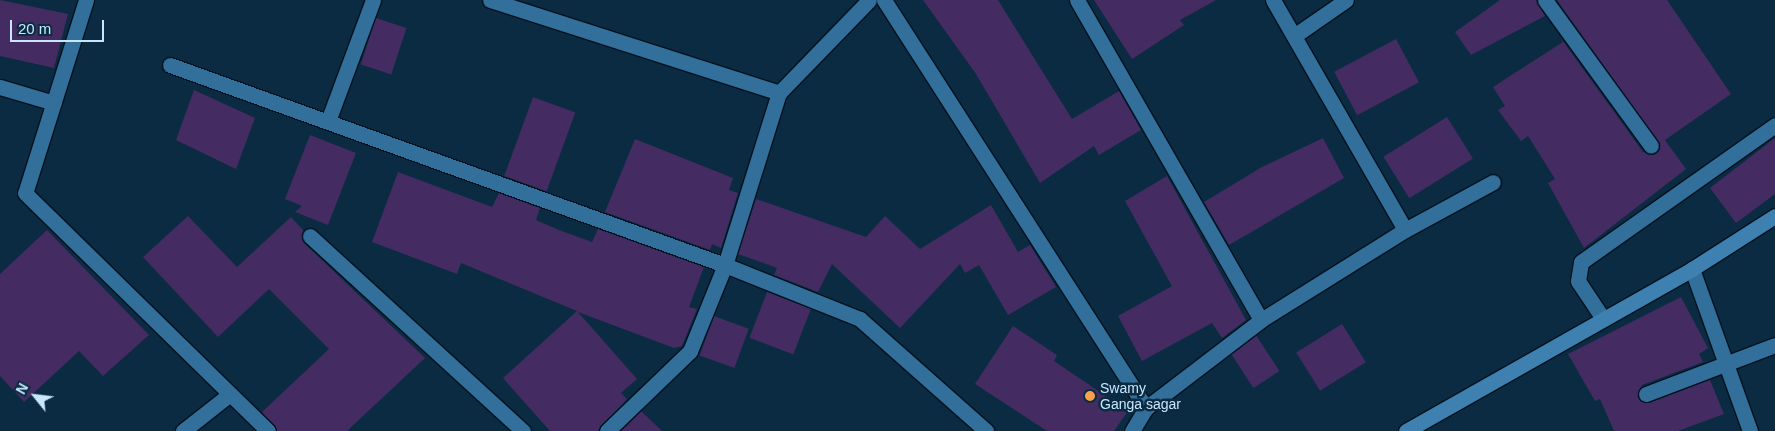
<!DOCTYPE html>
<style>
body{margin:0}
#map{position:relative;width:1775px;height:431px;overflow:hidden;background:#0a2b41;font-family:Helvetica,sans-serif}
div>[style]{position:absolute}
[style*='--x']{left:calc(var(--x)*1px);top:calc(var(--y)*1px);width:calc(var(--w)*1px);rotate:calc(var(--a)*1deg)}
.building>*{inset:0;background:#442c62;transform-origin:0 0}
.roads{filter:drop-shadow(1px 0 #02121f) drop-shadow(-1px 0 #02121f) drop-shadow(0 1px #02121f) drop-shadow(0 -1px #02121f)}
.street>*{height:15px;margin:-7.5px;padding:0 7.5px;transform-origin:7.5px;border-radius:7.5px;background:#326f9a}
.secondary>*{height:15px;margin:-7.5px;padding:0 7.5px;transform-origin:7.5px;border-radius:7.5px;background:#3e80b0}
.dots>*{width:14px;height:14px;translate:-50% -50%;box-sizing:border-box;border:2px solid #0a2b41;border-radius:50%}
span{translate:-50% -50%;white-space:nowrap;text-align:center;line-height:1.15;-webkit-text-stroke:5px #0a2b41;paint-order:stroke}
.poi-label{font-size:14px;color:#c8e7ff}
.left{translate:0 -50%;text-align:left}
.north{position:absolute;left:10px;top:371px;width:50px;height:50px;-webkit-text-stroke:4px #0a2b41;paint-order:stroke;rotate:299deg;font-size:14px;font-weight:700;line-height:20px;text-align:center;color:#c8e7ff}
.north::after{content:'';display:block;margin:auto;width:18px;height:22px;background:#c8e7ff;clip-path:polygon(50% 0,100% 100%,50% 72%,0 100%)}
.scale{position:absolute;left:10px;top:20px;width:94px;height:22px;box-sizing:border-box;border:2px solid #c8e7ff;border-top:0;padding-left:6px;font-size:15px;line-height:18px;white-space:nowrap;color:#c8e7ff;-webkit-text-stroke:4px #0a2b41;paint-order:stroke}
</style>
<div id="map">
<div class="building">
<div style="clip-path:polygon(0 0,68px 14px,54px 68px,0 56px)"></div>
<div style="clip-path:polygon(923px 0,998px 0,1072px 119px,1119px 91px,1141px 130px,1099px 155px,1094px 146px,1040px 183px,976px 74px)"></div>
<div style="clip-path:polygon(1094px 0,1216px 0,1180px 20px,1184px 25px,1132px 59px)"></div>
<div style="clip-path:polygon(1500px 0,1536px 0,1545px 16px,1471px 55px,1455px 32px)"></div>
<div style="clip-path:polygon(1557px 0,1667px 0,1731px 94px,1665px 140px,1686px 169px,1584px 248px,1548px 183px,1555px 179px,1528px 136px,1521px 141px,1498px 110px,1505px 106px,1493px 87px,1563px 42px,1560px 37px,1643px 152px,1656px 154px,1660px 145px)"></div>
<div style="left:376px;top:18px;width:32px;height:49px;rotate:18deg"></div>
<div style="left:1396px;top:39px;width:49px;height:70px;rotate:62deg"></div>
<div style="clip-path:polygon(194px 90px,255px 118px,236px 169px,176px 140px)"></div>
<div style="left:533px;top:97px;width:45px;height:84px;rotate:20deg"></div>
<div style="left:1447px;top:117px;width:49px;height:75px;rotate:58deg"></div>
<div style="clip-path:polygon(310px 135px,356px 153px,328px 225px,295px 212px,302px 206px,285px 199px)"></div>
<div style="clip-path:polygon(1323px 138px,1344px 178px,1229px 245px,1204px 202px,1262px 167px)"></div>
<div style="clip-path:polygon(1775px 138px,1775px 194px,1736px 223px,1710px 188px)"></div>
<div style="clip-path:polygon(635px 139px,733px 178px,729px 190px,738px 193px,721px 248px,712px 244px,710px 250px,605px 212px)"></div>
<div style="clip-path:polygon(398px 172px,492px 207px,499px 193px,540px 208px,536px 220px,559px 230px,592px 242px,598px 229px,704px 267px,689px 307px,697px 309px,682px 346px,674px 348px,578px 312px,637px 379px,621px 393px,627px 399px,598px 431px,550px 431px,503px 378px,577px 311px,461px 263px,457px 274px,372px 242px)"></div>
<div style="clip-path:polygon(1167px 176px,1246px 320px,1222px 338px,1212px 323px,1142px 361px,1118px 316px,1172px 286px,1125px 201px)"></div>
<div style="clip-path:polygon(756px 199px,866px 237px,885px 216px,920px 249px,991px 205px,1018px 252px,1030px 245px,1056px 287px,1008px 315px,979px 265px,965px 273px,960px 264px,900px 328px,832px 264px,818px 292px,774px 275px,777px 268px,738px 254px)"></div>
<div style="clip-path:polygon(188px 216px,237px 267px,291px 217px,303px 230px,304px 243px,425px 358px,347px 431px,277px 431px,262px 412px,329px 349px,269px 289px,218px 337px,143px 257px)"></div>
<div style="clip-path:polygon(47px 230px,149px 335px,103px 376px,79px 351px,24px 402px,0 376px,0 274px)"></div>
<div style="left:767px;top:292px;width:47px;height:49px;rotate:21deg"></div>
<div style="clip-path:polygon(1681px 297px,1708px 348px,1699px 354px,1703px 362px,1642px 385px,1637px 397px,1649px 403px,1710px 380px,1724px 414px,1678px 431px,1614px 431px,1600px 399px,1595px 401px,1568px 354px)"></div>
<div style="left:714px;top:316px;width:37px;height:42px;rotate:20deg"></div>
<div style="left:1342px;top:324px;width:45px;height:54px;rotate:58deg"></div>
<div style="clip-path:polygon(1013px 326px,1057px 355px,1054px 361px,1128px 411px,1114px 431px,1047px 431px,975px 384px)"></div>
<div style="left:1256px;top:335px;width:43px;height:31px;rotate:57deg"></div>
<div style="clip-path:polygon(641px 411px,662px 431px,621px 431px)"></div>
</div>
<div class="roads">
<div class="street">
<div style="--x:86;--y:0;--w:202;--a:107.5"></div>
<div style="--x:25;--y:193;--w:340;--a:44.4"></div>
<div style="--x:490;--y:0;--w:304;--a:17.8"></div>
<div style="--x:884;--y:0;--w:485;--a:57.3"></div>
<div style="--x:1077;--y:0;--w:369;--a:60.1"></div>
<div style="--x:1273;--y:0;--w:265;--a:60.1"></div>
<div style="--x:1545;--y:0;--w:180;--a:54"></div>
<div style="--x:1294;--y:36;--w:63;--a:-34.7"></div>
<div style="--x:170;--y:65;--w:590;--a:19.82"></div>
<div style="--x:725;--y:265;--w:145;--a:21.8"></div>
<div style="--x:860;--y:319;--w:169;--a:41.6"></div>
<div style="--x:0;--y:87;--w:56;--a:16.5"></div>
<div style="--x:328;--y:121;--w:129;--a:-69.6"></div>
<div style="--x:310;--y:236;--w:289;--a:42.5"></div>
<div style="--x:1692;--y:269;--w:172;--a:70.3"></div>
<div style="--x:1602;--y:317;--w:43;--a:-123.7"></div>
<div style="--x:1578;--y:281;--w:19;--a:-81"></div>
<div style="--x:1581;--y:262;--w:237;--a:-35.2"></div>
<div style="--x:1646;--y:394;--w:138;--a:-20.8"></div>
<div style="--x:183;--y:431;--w:60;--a:-38.2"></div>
<div style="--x:607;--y:431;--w:115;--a:-43.9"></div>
<div style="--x:690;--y:351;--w:93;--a:-67.9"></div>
<div style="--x:725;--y:265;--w:180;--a:-72.6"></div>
<div style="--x:779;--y:93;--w:129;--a:-45.9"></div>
<div style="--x:1132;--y:431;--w:27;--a:-59"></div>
<div style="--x:1146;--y:408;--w:145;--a:-37.4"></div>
<div style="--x:1261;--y:320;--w:170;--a:-32"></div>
<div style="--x:1405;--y:230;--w:100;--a:-28.6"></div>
</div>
<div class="secondary">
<div style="--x:1406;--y:431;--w:329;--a:-29.5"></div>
<div style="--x:1692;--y:269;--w:98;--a:-32.6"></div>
</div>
</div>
<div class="dots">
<div style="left:1090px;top:396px;background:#f8a14a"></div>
</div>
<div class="poi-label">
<span class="left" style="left:1100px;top:396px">Swamy<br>Ganga sagar</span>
</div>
<div class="north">N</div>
<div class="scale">20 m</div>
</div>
